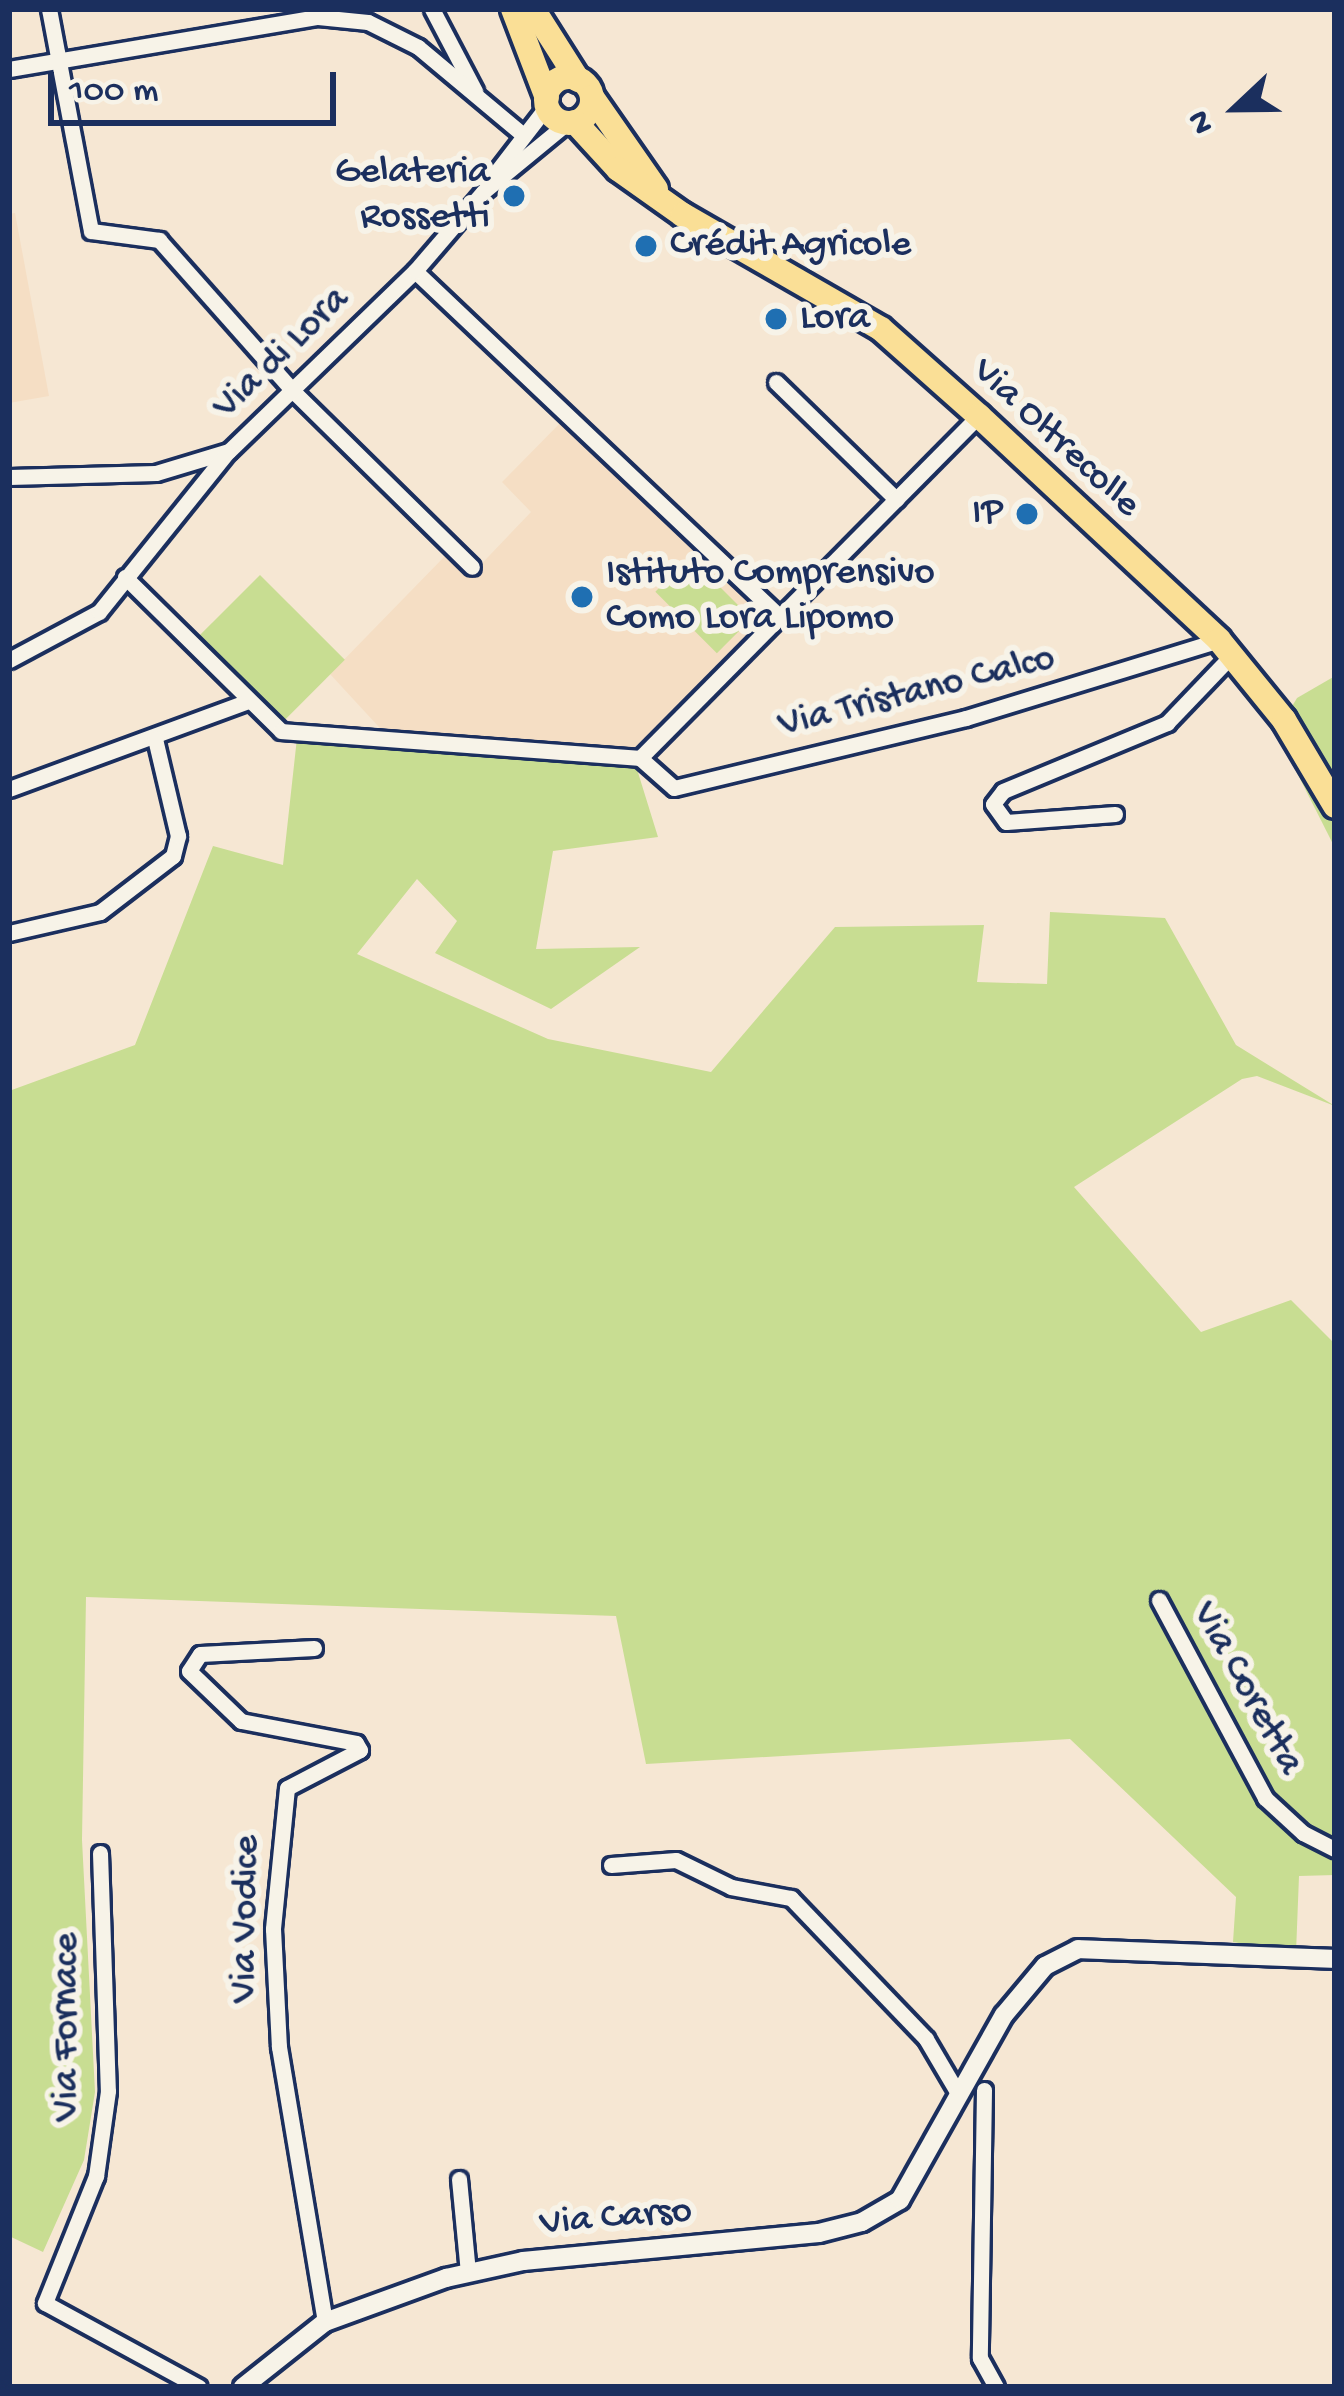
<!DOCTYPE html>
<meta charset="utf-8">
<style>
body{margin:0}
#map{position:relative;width:1344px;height:2396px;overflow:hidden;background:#f6e7d3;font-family:"Gochi Hand",sans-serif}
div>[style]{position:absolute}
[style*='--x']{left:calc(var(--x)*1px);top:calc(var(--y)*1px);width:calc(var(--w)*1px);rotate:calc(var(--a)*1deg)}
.built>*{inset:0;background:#f5dec4}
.green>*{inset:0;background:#c8dd92;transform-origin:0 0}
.roads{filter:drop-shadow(3px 0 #1b2f5e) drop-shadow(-3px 0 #1b2f5e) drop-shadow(0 3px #1b2f5e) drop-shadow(0 -3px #1b2f5e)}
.minor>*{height:15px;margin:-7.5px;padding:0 7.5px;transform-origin:7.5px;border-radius:7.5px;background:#f7f3e8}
.tertiary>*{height:18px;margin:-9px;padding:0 9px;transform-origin:9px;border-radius:9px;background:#f7f3e8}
.primary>*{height:24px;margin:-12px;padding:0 12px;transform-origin:12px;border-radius:12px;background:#fadf96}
.primary>.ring{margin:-12px;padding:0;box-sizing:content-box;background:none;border:24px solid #fadf96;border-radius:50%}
.dots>*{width:33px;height:33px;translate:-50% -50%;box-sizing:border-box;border:6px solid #f7f3e8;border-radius:50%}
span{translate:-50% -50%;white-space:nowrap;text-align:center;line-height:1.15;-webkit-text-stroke:12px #f7f3e8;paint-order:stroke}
.poi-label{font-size:39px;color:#1b2f5e}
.right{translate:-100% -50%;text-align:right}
.left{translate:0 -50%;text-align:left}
.street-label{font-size:39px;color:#1b2f5e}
.frame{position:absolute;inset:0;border:12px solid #1b2f5e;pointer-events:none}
.north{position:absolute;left:1176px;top:48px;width:120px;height:120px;-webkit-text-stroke:9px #f7f3e8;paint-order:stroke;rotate:248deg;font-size:33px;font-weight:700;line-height:48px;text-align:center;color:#1b2f5e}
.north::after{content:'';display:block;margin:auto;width:42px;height:54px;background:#1b2f5e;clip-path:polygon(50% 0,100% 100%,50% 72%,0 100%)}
.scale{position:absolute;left:48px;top:72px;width:288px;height:54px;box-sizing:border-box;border:6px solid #1b2f5e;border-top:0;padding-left:15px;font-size:36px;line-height:42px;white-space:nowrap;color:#1b2f5e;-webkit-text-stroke:9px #f7f3e8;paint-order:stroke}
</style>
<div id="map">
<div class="built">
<div style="clip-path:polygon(15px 213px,49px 396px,9px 403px,9px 214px)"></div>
<div style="clip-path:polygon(569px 414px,778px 615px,640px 758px,390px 739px,330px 674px,445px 556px,468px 578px,531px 512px,502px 482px)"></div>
</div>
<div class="green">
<div style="left:690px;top:557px;width:87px;height:49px;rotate:45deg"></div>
<div style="left:260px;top:575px;width:120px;height:98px;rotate:45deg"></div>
<div style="clip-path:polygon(1335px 676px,1335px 848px,1289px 757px,1284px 720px,1297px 698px)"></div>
<div style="clip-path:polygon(297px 738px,636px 766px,658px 837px,553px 851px,536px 949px,640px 947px,551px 1009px,435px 953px,457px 921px,417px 879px,357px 954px,548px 1039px,711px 1072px,835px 927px,984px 925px,977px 982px,1047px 984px,1050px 912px,1165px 918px,1236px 1045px,1335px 1106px,1257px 1076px,1242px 1079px,1074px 1187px,1201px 1332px,1291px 1300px,1335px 1344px,1335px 1875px,1299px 1876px,1296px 1953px,1233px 1942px,1236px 1897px,1070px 1739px,646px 1764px,616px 1616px,86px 1597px,82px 1840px,95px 2092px,84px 2160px,43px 2252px,9px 2236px,9px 1091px,135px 1045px,213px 846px,283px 865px)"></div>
</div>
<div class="roads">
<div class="minor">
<div style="--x:49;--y:9;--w:226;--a:79.3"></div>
<div style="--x:91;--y:231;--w:69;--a:7.5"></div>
<div style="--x:159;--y:240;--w:205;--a:48.4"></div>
<div style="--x:295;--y:393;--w:248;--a:44.5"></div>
<div style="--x:432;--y:9;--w:93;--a:62.3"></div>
<div style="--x:9;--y:69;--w:313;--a:-9.6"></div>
<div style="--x:318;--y:17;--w:50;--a:5.7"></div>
<div style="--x:368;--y:22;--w:56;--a:26.6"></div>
<div style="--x:418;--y:47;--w:136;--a:39.9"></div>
<div style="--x:487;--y:184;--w:98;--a:-52.4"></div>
<div style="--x:415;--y:271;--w:500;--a:43.46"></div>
<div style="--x:776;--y:382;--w:168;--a:44.3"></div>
<div style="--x:9;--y:477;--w:147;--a:-1.6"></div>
<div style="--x:156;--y:473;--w:76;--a:-16.8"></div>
<div style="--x:229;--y:451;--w:259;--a:-44.1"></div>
<div style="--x:415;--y:271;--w:104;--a:-49.3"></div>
<div style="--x:483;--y:192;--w:109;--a:-39.4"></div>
<div style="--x:125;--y:577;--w:219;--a:44.6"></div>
<div style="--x:281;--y:731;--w:360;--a:4.3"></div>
<div style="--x:9;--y:660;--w:102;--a:-28.1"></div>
<div style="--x:99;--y:612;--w:204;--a:-51.2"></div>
<div style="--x:640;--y:758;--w:45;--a:41.4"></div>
<div style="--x:674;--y:788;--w:300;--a:-13.5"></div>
<div style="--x:966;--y:718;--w:265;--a:-17.1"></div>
<div style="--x:640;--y:758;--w:482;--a:-45.3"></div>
<div style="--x:9;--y:789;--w:255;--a:-20.2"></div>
<div style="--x:1115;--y:814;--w:109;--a:175.8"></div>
<div style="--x:1006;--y:822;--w:22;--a:-126"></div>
<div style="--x:993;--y:804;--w:16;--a:-52"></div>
<div style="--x:1003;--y:791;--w:178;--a:-22.5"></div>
<div style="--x:1167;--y:723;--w:94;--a:-46.3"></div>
<div style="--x:9;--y:933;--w:93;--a:-13"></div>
<div style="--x:100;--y:912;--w:92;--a:-37.5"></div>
<div style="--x:173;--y:856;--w:21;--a:-76"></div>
<div style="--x:178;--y:836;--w:100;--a:-103.3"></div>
<div style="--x:1159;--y:1600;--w:225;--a:61.8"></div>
<div style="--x:1265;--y:1798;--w:52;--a:42.6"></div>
<div style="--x:1303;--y:1833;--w:36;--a:27"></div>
<div style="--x:314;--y:1648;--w:114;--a:177"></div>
<div style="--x:200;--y:1654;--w:20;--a:123"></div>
<div style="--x:189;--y:1671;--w:72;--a:43.9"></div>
<div style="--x:241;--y:1721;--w:117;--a:10.8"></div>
<div style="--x:356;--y:1743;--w:8;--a:60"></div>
<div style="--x:360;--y:1750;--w:82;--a:152.5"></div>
<div style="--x:287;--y:1788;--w:142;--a:95.7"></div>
<div style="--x:273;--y:1929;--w:118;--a:87.1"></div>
<div style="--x:279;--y:2047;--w:279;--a:80.5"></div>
<div style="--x:100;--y:1853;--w:238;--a:88.1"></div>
<div style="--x:108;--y:2091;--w:86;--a:98"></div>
<div style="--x:96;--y:2176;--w:137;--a:111.9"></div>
<div style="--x:45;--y:2303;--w:175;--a:28.6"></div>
<div style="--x:611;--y:1865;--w:65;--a:-4.4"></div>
<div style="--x:676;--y:1860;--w:61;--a:26.1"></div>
<div style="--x:731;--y:1887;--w:61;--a:10.4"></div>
<div style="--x:791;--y:1898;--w:195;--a:46.2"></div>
<div style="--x:926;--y:2039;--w:65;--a:59.5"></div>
<div style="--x:984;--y:2090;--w:268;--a:90.9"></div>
<div style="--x:980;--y:2358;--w:33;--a:61"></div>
<div style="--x:459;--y:2179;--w:93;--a:84.5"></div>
</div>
<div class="tertiary">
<div style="--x:243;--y:2387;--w:105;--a:-38.4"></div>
<div style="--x:325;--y:2322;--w:129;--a:-20"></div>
<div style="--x:446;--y:2278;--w:79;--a:-12.4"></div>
<div style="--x:523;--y:2261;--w:297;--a:-5.4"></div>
<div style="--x:819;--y:2233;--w:44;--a:-14.3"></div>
<div style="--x:862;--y:2222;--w:44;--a:-30.1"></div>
<div style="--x:900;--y:2200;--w:212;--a:-60.7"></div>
<div style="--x:1004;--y:2015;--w:64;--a:-50.1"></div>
<div style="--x:1045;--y:1966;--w:37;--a:-27"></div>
<div style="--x:1078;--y:1949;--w:257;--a:2.2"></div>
</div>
<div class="primary">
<div style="--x:513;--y:9;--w:95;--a:69.1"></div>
<div style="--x:533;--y:9;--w:84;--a:57.6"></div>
<div class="ring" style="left:546px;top:77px;width:22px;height:22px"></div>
<div style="--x:592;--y:97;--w:112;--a:55.2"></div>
<div style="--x:575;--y:122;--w:64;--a:47.5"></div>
<div style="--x:618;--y:169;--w:80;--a:35.3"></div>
<div style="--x:683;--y:215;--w:228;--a:29.9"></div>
<div style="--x:881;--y:329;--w:131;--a:41.6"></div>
<div style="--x:979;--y:416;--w:328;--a:43"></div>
<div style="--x:1219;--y:640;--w:103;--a:50.9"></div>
<div style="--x:1284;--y:720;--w:100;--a:59.3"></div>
</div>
</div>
<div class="dots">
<div style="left:514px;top:196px;background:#1f6fb2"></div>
<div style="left:646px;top:246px;background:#1f6fb2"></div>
<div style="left:776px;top:319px;background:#1f6fb2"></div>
<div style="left:1027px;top:514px;background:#1f6fb2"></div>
<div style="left:582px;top:597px;background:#1f6fb2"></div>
</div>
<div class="poi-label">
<span class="right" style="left:490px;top:196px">Gelateria<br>Rossetti</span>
<span class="left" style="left:670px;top:246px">Crédit Agricole</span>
<span class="left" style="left:800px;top:319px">Lora</span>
<span class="right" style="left:1003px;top:514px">IP</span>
<span class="left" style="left:606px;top:597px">Istituto Comprensivo<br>Como Lora Lipomo</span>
</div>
<div class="street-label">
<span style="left:282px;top:354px;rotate:-44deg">Via di Lora</span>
<span style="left:1055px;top:439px;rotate:43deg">Via Oltrecolle</span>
<span style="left:917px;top:693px;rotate:-14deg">Via Tristano Calco</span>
<span style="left:1246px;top:1689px;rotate:61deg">Via Coretta</span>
<span style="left:247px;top:1919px;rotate:-89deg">Via Vodice</span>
<span style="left:68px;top:2027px;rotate:-90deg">Via Fornace</span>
<span style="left:616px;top:2219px;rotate:-5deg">Via Carso</span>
</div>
<div class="frame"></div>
<div class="north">N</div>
<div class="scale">100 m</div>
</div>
